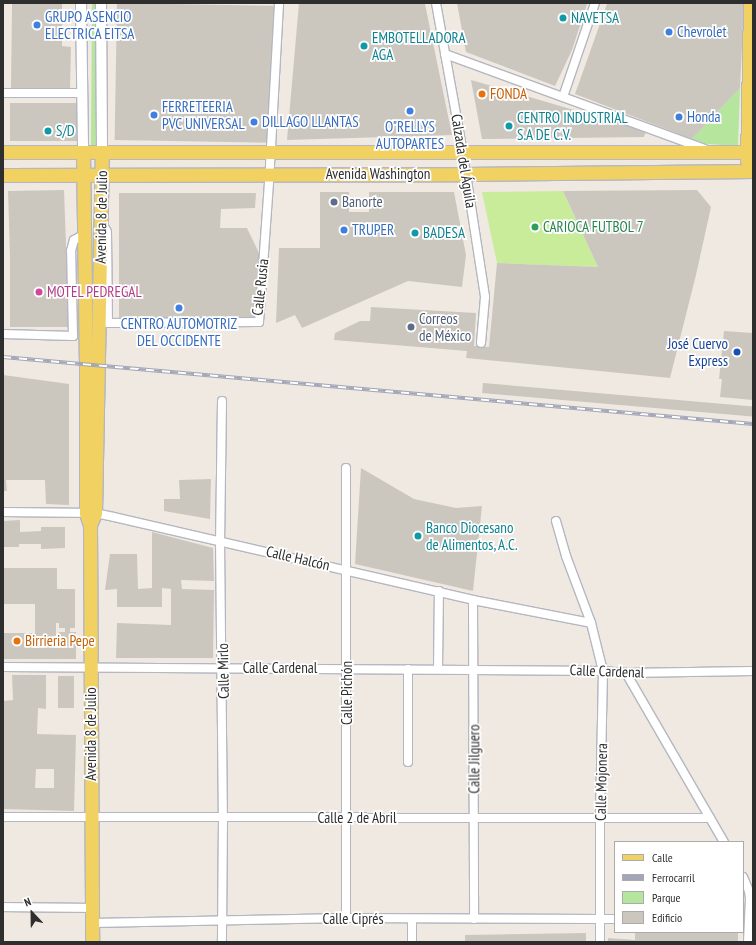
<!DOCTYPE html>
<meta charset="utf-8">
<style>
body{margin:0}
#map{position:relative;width:756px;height:945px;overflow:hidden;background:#efe9e1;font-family:"PT Sans Narrow",sans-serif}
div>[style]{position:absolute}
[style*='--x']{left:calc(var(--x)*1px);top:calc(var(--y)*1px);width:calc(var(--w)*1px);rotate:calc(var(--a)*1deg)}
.green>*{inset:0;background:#b6e59e}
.pitch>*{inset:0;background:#c9ec9a}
.building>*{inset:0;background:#cbc7bf;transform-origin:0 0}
.roads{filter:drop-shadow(1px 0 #b4b7c1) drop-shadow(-1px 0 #b4b7c1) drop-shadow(0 1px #b4b7c1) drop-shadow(0 -1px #b4b7c1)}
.minor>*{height:8px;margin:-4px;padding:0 4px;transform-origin:4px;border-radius:4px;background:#fff}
.tertiary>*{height:10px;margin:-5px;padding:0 5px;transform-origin:5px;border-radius:5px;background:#fff}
.primary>*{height:13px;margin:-6.5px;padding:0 6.5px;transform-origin:6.5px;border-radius:6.5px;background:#f2d163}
.rail>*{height:4px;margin-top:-2px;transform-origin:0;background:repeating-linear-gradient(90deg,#fff 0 8px,#a3a6b8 0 16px);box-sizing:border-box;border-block:1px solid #a3a6b8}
.dots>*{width:11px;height:11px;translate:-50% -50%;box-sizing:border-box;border:2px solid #fff;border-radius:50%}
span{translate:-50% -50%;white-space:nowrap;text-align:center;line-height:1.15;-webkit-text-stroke:3.5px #fff;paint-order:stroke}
.shop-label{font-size:15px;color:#366cbe}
.left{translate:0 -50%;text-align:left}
.culture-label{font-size:15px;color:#0d838f}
.food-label{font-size:15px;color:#c56008}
.street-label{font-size:15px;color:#2e2e2e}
.service-label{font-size:15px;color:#4e5e75}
.leisure-label{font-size:15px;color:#27864d}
.hotel-label{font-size:15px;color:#b23c85}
.transit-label{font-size:15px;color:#164399}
.right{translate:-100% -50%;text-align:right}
.frame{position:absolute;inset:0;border:4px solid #2e2e2e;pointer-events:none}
.legend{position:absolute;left:614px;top:841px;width:130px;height:92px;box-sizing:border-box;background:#fff;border:1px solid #ababab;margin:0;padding:5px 7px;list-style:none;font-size:12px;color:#2e2e2e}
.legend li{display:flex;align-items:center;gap:8px;height:20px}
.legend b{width:20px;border:1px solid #ababab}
.north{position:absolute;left:12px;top:893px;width:40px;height:40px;-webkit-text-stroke:3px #fff;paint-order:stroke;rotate:338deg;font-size:11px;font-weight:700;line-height:16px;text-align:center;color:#2e2e2e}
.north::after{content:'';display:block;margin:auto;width:14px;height:18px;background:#2e2e2e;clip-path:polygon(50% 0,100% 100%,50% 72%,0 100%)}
</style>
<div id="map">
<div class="green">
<div style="clip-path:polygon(92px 3px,96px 3px,101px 146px,91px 145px)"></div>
<div style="clip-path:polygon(740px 88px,738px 146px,707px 144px,692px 139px)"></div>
</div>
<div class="pitch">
<div style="clip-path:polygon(563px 191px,598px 267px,497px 263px,482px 192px)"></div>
</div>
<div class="building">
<div style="clip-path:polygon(12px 3px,62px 3px,62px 46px,71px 47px,70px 88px,11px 88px)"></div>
<div style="left:117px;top:3px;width:157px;height:137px;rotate:1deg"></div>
<div style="clip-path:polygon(299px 3px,425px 4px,452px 135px,287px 140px)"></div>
<div style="clip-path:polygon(457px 3px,496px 3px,587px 4px,572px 50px,555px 86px,466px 52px)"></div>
<div style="clip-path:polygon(607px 4px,744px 4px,740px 88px,692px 139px,575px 94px)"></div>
<div style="clip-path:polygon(471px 80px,646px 131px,644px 137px,482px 139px)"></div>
<div style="left:10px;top:103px;width:67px;height:38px"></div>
<div style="clip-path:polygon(64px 190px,69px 327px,10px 327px,10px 257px,8px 191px)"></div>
<div style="clip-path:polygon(697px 190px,711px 207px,696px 275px,670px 378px,466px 358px,467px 351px,334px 340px,335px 333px,360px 321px,370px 321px,371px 307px,476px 313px,474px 346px,489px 347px,497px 263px,598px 267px,563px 191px)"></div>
<div style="clip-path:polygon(320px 192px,349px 192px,349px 212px,369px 212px,369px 192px,454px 192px,466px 255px,462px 287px,408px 281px,302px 328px,295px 315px,276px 323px,279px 248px,320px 248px)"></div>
<div style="clip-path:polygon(119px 193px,256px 193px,255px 208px,221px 209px,220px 228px,247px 228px,259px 253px,255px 318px,119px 320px)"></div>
<div style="clip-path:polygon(724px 331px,753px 333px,753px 400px,720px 397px,722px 379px,719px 379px)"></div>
<div style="clip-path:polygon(3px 375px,69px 384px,69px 505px,46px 504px,45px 480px,6px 480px,7px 491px,3px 491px)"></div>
<div style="left:483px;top:383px;width:271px;height:10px;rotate:5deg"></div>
<div style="clip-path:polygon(361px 468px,414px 499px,456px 508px,482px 506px,473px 591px,355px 564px)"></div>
<div style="clip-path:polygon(211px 479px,210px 519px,164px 511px,164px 499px,180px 499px,179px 480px)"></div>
<div style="clip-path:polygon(20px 520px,20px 532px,41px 531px,41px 527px,65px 527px,65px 548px,41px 549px,41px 544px,19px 544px,19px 547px,3px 547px,3px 521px)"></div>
<div style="clip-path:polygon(152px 532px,213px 548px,214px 581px,181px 580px,182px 589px,214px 590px,213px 658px,116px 658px,117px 623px,171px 625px,171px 589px,162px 588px,162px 607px,117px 607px,117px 589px,105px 590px,110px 554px,137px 554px,138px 589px,152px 588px)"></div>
<div style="clip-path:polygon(evenodd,3px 568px,57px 568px,57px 589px,75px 589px,75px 628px,70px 628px,70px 632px,76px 632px,76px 659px,3px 659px,3px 633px,35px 633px,35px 604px,3px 604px,3px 568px,56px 623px,59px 623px,59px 628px,65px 628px,65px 632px,59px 632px,59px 639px,56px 639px,56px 623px)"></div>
<div style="clip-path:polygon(evenodd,12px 675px,46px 675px,46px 709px,38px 708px,37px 734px,76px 735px,74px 811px,3px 809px,3px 701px,13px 700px,12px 675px,36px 769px,54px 769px,54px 788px,35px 788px,36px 769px)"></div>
<div style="left:58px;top:676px;width:16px;height:32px"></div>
<div style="clip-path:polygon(586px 933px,586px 942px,465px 942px,465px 935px)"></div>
<div style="clip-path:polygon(635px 933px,738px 933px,738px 942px,608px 942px,608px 938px,635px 940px)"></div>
</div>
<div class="roads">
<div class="minor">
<div style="--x:436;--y:3;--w:147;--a:79.8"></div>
<div style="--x:462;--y:148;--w:151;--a:81.2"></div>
<div style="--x:485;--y:297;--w:46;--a:95"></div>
<div style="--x:445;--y:54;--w:276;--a:20.1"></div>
<div style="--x:3;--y:93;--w:79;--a:0"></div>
<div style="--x:563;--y:97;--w:99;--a:-71.2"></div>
<div style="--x:105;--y:228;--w:4;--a:63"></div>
<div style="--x:107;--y:232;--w:91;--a:89.4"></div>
<div style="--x:108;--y:323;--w:151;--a:-0.4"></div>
<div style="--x:259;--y:322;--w:139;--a:-85.9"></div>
<div style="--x:269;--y:183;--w:180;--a:-86.8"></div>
<div style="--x:3;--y:334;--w:70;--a:1.6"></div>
<div style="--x:73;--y:336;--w:85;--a:-91.3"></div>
<div style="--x:71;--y:251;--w:11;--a:-75"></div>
<div style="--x:74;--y:240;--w:10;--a:-29"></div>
<div style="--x:222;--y:401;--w:139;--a:90.8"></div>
<div style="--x:220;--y:540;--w:278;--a:89.4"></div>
<div style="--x:223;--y:818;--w:124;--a:90.5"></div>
<div style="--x:3;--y:512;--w:92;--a:0.6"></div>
<div style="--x:95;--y:513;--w:19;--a:12"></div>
<div style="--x:114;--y:517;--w:368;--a:13"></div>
<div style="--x:473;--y:600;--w:120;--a:11"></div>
<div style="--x:556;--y:521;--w:36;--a:74"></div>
<div style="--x:566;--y:556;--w:72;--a:69.5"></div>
<div style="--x:591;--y:623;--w:49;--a:76"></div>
<div style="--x:603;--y:671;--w:147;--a:91.2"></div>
<div style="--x:600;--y:818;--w:124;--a:90"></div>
<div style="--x:473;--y:600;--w:319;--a:89.8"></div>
<div style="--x:3;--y:667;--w:600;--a:0.38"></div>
<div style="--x:603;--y:671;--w:23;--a:5"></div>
<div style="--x:626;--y:673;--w:127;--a:-0.9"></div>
<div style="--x:408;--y:669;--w:93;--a:90"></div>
<div style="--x:438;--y:669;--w:78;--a:-89.3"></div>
<div style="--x:626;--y:673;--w:195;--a:59.9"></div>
<div style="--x:3;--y:817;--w:707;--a:0.08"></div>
<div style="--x:743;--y:877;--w:15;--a:67"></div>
<div style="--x:749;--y:891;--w:7;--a:82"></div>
<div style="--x:750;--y:898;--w:44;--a:92.6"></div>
<div style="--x:3;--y:907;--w:89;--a:0.6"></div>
<div style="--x:346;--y:918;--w:450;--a:-90"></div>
<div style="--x:92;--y:923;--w:254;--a:-1.1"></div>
<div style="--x:346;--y:918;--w:269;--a:0.2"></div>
<div style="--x:412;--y:942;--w:23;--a:-90"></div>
</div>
<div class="tertiary">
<div style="--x:81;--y:3;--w:149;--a:89.2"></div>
<div style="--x:101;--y:3;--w:149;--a:89.6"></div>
</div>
<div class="primary">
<div style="--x:3;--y:152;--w:750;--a:0"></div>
<div style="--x:83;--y:152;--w:224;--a:89.2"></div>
<div style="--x:86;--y:376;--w:137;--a:90"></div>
<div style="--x:86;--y:513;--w:13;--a:72"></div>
<div style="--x:90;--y:525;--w:417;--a:89.7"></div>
<div style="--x:747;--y:161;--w:158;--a:-88.9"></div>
<div style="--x:3;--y:175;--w:464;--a:-0.1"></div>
<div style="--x:467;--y:174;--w:286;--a:-0.6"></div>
<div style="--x:90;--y:525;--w:13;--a:-67"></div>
<div style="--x:95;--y:513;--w:361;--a:-88.9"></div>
</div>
</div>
<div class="rail">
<div style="--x:3;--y:357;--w:753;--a:5.1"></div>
</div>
<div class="dots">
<div style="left:563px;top:18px;background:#0f9aa8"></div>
<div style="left:37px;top:25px;background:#3f7fe0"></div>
<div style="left:669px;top:32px;background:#3f7fe0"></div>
<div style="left:364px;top:46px;background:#0f9aa8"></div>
<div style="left:482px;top:94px;background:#e8710a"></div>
<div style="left:410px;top:111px;background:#3f7fe0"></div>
<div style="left:154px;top:115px;background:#3f7fe0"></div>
<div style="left:679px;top:117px;background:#3f7fe0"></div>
<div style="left:254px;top:122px;background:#3f7fe0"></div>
<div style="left:509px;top:126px;background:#0f9aa8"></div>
<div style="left:48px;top:131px;background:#0f9aa8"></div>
<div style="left:334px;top:202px;background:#5c6f8a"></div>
<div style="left:535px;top:227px;background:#2e9e5b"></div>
<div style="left:344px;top:230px;background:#3f7fe0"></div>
<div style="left:415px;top:233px;background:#0f9aa8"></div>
<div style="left:39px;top:292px;background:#d1479c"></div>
<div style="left:179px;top:308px;background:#3f7fe0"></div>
<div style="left:411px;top:327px;background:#5c6f8a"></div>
<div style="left:737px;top:352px;background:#1a4fb4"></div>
<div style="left:418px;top:536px;background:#0f9aa8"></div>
<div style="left:17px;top:641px;background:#e8710a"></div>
</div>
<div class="shop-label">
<span class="left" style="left:45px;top:25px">GRUPO ASENCIO<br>ELECTRICA EITSA</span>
<span class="left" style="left:677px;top:32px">Chevrolet</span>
<span class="left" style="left:162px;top:115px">FERRETEERIA<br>PVC UNIVERSAL</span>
<span class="left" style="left:687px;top:117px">Honda</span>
<span class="left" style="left:262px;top:122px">DILLAGO LLANTAS</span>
<span style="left:410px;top:135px">O"RELLYS<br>AUTOPARTES</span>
<span class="left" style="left:352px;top:230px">TRUPER</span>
<span style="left:179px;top:332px">CENTRO AUTOMOTRIZ<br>DEL OCCIDENTE</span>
</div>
<div class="culture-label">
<span class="left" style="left:571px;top:18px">NAVETSA</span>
<span class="left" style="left:372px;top:46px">EMBOTELLADORA<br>AGA</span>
<span class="left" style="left:517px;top:126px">CENTRO INDUSTRIAL<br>S.A DE C.V.</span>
<span class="left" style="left:56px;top:131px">S/D</span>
<span class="left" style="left:423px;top:233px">BADESA</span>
<span class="left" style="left:426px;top:536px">Banco Diocesano<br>de Alimentos, A.C.</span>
</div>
<div class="food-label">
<span class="left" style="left:490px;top:94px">FONDA</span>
<span class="left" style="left:25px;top:641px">Birrieria Pepe</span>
</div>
<div class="street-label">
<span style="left:464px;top:161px;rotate:81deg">Calzada del Águila</span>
<span style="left:378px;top:174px">Avenida Washington</span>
<span style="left:101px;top:217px;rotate:-89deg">Avenida 8 de Julio</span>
<span style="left:260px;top:287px;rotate:-84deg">Calle Rusia</span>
<span style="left:298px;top:558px;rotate:13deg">Calle Halcón</span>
<span style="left:280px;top:668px">Calle Cardenal</span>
<span style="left:223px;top:671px;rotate:-91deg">Calle Mirlo</span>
<span style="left:607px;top:671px;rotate:2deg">Calle Cardenal</span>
<span style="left:347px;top:693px;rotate:-90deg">Calle Pichón</span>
<span style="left:91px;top:734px;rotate:-90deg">Avenida 8 de Julio</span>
<span style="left:474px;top:759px;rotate:-90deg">Calle Jilguero</span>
<span style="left:601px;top:782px;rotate:-89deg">Calle Mojonera</span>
<span style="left:357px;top:818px">Calle 2 de Abril</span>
<span style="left:353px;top:919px">Calle Ciprés</span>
</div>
<div class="service-label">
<span class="left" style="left:342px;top:202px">Banorte</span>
<span class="left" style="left:419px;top:327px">Correos<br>de México</span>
</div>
<div class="leisure-label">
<span class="left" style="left:543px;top:227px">CARIOCA FUTBOL 7</span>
</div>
<div class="hotel-label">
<span class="left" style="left:47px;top:292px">MOTEL PEDREGAL</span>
</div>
<div class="transit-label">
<span class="right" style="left:728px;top:352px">José Cuervo<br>Express</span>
</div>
<div class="frame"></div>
<ul class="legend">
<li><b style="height:5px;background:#f2d163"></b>Calle</li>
<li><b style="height:5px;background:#a3a6b8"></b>Ferrocarril</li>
<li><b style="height:11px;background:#b6e59e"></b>Parque</li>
<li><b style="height:11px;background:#cbc7bf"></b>Edificio</li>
</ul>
<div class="north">N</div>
</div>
